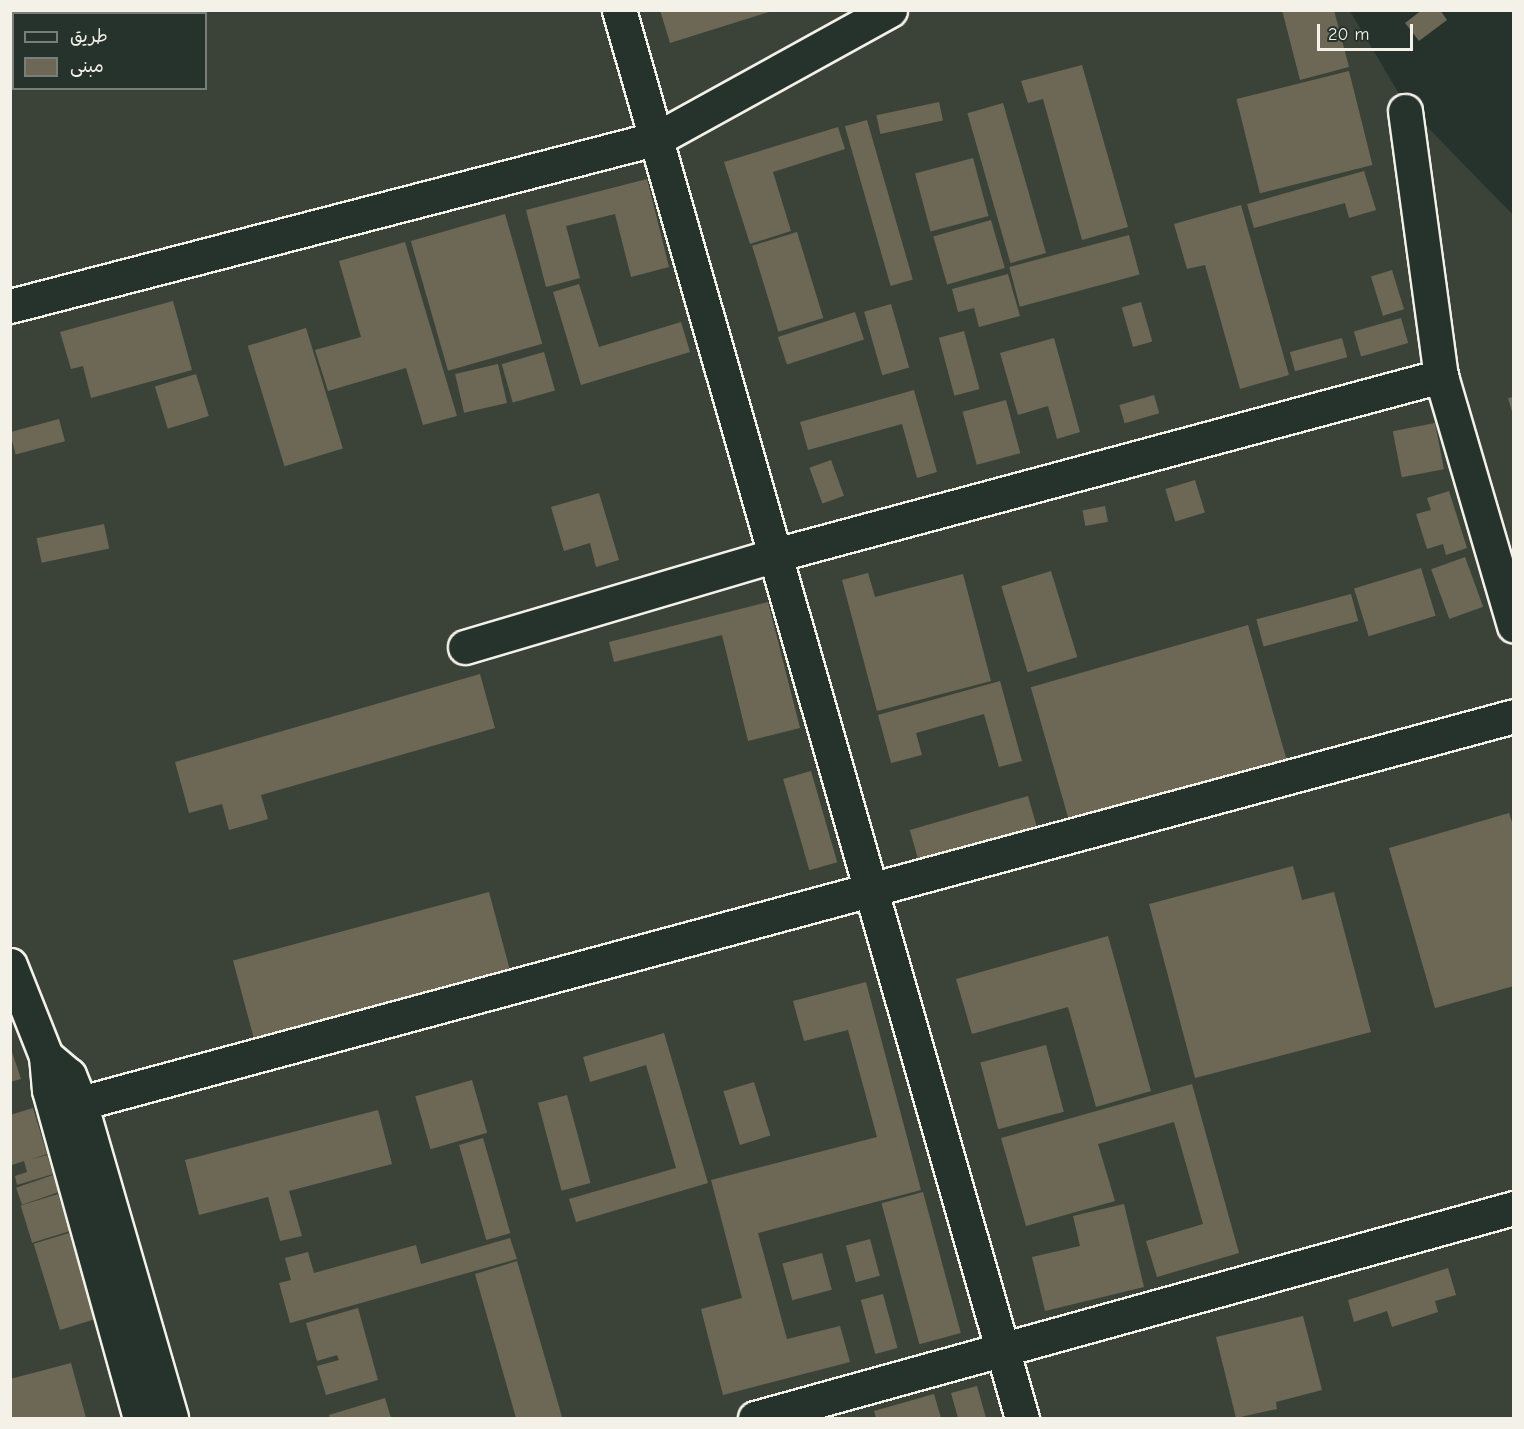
<!DOCTYPE html>
<meta charset="utf-8">
<style>
body{margin:0}
#map{position:relative;width:1524px;height:1429px;overflow:hidden;background:#26332d;font-family:"Comic Neue","Playpen Sans Arabic",sans-serif}
div>[style]{position:absolute}
[style*='--x']{left:calc(var(--x)*1px);top:calc(var(--y)*1px);width:calc(var(--w)*1px);rotate:calc(var(--a)*1deg)}
.built>*{inset:0;background:#3b4339}
.building>*{inset:0;background:#6c6855;transform-origin:0 0}
.roads{filter:drop-shadow(2px 0 #f4f1e8) drop-shadow(-2px 0 #f4f1e8) drop-shadow(0 2px #f4f1e8) drop-shadow(0 -2px #f4f1e8)}
.minor>*{height:33px;margin:-16.5px;padding:0 16.5px;transform-origin:16.5px;border-radius:16.5px;background:#26332d}
span{translate:-50% -50%;white-space:nowrap;text-align:center;line-height:1.15;-webkit-text-stroke:6px #26332d;paint-order:stroke}
.frame{position:absolute;inset:0;border:12px solid #f4f1e8;pointer-events:none}
.legend{position:absolute;left:12px;top:12px;width:195px;height:78px;box-sizing:border-box;background:#26332d;border:2px solid #787f78;margin:0;padding:8px 10px;list-style:none;font-size:18px;color:#f4f1e8}
.legend li{display:flex;align-items:center;gap:12px;height:30px}
.legend b{width:30px;border:2px solid #787f78}
.scale{position:absolute;left:1317px;top:24px;width:96px;height:27px;box-sizing:border-box;border:3px solid #f4f1e8;border-top:0;padding-left:8px;font-size:18px;line-height:21px;white-space:nowrap;color:#f4f1e8;-webkit-text-stroke:4px #26332d;paint-order:stroke}
</style>
<div id="map">
<div class="built">
<div style="clip-path:polygon(evenodd,10px 11px,1350px 11px,1405px 104px,1513px 215px,1513px 1418px,11px 1418px,10px 11px,14px 14px,206px 14px,206px 88px,14px 88px,14px 14px)"></div>
</div>
<div class="building">
<div style="clip-path:polygon(660px 10px,772px 10px,772px 11px,670px 43px)"></div>
<div style="clip-path:polygon(1282px 10px,1334px 10px,1349px 67px,1300px 80px)"></div>
<div style="clip-path:polygon(1422px 10px,1440px 10px,1447px 20px,1419px 41px,1405px 23px)"></div>
<div style="clip-path:polygon(1082px 65px,1128px 227px,1082px 240px,1043px 99px,1028px 103px,1021px 81px)"></div>
<div style="left:1349px;top:71px;width:97px;height:116px;rotate:76deg"></div>
<div style="left:939px;top:102px;width:19px;height:64px;rotate:78deg"></div>
<div style="left:1003px;top:103px;width:156px;height:37px;rotate:74deg"></div>
<div style="left:867px;top:120px;width:166px;height:23px;rotate:74deg"></div>
<div style="clip-path:polygon(838px 127px,845px 149px,773px 172px,791px 231px,750px 244px,724px 162px)"></div>
<div style="left:973px;top:158px;width:60px;height:60px;rotate:75deg"></div>
<div style="clip-path:polygon(1364px 171px,1376px 210px,1349px 218px,1345px 203px,1254px 228px,1247px 204px)"></div>
<div style="clip-path:polygon(647px 179px,669px 267px,631px 277px,615px 214px,566px 226px,580px 278px,546px 287px,526px 210px)"></div>
<div style="clip-path:polygon(1241px 205px,1289px 375px,1240px 389px,1205px 265px,1187px 269px,1174px 224px)"></div>
<div style="left:505px;top:214px;width:135px;height:98px;rotate:74deg"></div>
<div style="left:991px;top:220px;width:50px;height:60px;rotate:74deg"></div>
<div style="left:797px;top:232px;width:90px;height:47px;rotate:73deg"></div>
<div style="left:1129px;top:235px;width:41px;height:124px;rotate:75deg"></div>
<div style="clip-path:polygon(405px 242px,457px 416px,423px 425px,406px 368px,328px 391px,315px 350px,361px 337px,339px 261px)"></div>
<div style="left:1392px;top:270px;width:41px;height:22px;rotate:73deg"></div>
<div style="clip-path:polygon(1008px 274px,1020px 316px,979px 327px,974px 308px,958px 312px,952px 289px)"></div>
<div style="clip-path:polygon(579px 284px,599px 347px,681px 322px,690px 352px,581px 385px,553px 292px)"></div>
<div style="clip-path:polygon(173px 301px,192px 370px,91px 398px,83px 366px,71px 369px,60px 332px)"></div>
<div style="left:1141px;top:302px;width:41px;height:20px;rotate:74deg"></div>
<div style="left:891px;top:304px;width:66px;height:28px;rotate:74deg"></div>
<div style="left:855px;top:312px;width:29px;height:81px;rotate:72deg"></div>
<div style="left:1401px;top:318px;width:26px;height:49px;rotate:74deg"></div>
<div style="left:306px;top:328px;width:126px;height:61px;rotate:73deg"></div>
<div style="left:964px;top:331px;width:60px;height:26px;rotate:75deg"></div>
<div style="clip-path:polygon(1054px 338px,1080px 432px,1057px 439px,1048px 406px,1018px 415px,1000px 353px)"></div>
<div style="left:1342px;top:338px;width:20px;height:54px;rotate:75deg"></div>
<div style="left:544px;top:352px;width:40px;height:44px;rotate:74deg"></div>
<div style="left:498px;top:364px;width:40px;height:44px;rotate:77deg"></div>
<div style="left:196px;top:374px;width:44px;height:43px;rotate:73deg"></div>
<div style="clip-path:polygon(914px 390px,937px 472px,917px 478px,902px 424px,808px 450px,800px 422px)"></div>
<div style="left:1154px;top:395px;width:19px;height:36px;rotate:74deg"></div>
<div style="clip-path:polygon(1514px 397px,1514px 415px,1513px 415px,1508px 398px)"></div>
<div style="left:1006px;top:400px;width:55px;height:45px;rotate:75deg"></div>
<div style="left:59px;top:419px;width:23px;height:51px;rotate:75deg"></div>
<div style="left:1435px;top:423px;width:47px;height:43px;rotate:79deg"></div>
<div style="left:831px;top:460px;width:38px;height:23px;rotate:70deg"></div>
<div style="left:1195px;top:480px;width:34px;height:31px;rotate:73deg"></div>
<div style="clip-path:polygon(1449px 491px,1467px 548px,1446px 555px,1443px 544px,1427px 549px,1416px 514px,1431px 510px,1427px 498px)"></div>
<div style="clip-path:polygon(599px 493px,619px 560px,596px 567px,590px 543px,564px 551px,551px 507px)"></div>
<div style="left:1105px;top:506px;width:16px;height:23px;rotate:79deg"></div>
<div style="left:104px;top:524px;width:25px;height:69px;rotate:78deg"></div>
<div style="left:1465px;top:557px;width:53px;height:36px;rotate:70deg"></div>
<div style="left:1421px;top:568px;width:50px;height:70px;rotate:73deg"></div>
<div style="left:1051px;top:571px;width:90px;height:52px;rotate:73deg"></div>
<div style="clip-path:polygon(868px 573px,875px 597px,963px 574px,991px 681px,877px 711px,842px 580px)"></div>
<div style="left:1351px;top:594px;width:28px;height:98px;rotate:75deg"></div>
<div style="clip-path:polygon(768px 602px,800px 728px,748px 741px,722px 635px,614px 662px,609px 642px)"></div>
<div style="left:1248px;top:625px;width:142px;height:226px;rotate:74deg"></div>
<div style="clip-path:polygon(480px 674px,495px 728px,261px 795px,268px 819px,229px 830px,222px 804px,189px 813px,175px 762px)"></div>
<div style="clip-path:polygon(1000px 681px,1022px 761px,999px 767px,984px 714px,916px 733px,922px 755px,891px 763px,878px 715px)"></div>
<div style="left:811px;top:771px;width:95px;height:29px;rotate:74deg"></div>
<div style="left:1028px;top:796px;width:32px;height:123px;rotate:74deg"></div>
<div style="clip-path:polygon(1509px 813px,1514px 828px,1514px 986px,1435px 1008px,1389px 848px)"></div>
<div style="clip-path:polygon(1293px 866px,1302px 900px,1334px 892px,1371px 1032px,1195px 1078px,1149px 904px)"></div>
<div style="left:489px;top:892px;width:80px;height:265px;rotate:75deg"></div>
<div style="clip-path:polygon(1108px 936px,1151px 1091px,1096px 1107px,1068px 1007px,972px 1034px,956px 979px)"></div>
<div style="clip-path:polygon(866px 982px,921px 1190px,758px 1233px,787px 1339px,840px 1326px,850px 1362px,723px 1395px,701px 1309px,742px 1298px,711px 1180px,877px 1137px,848px 1030px,804px 1041px,793px 1001px)"></div>
<div style="clip-path:polygon(664px 1033px,708px 1183px,576px 1222px,569px 1199px,676px 1168px,646px 1065px,590px 1082px,583px 1057px)"></div>
<div style="left:1046px;top:1045px;width:69px;height:68px;rotate:75deg"></div>
<div style="clip-path:polygon(10px 1046px,21px 1079px,10px 1082px)"></div>
<div style="left:472px;top:1080px;width:55px;height:59px;rotate:74deg"></div>
<div style="left:754px;top:1082px;width:56px;height:32px;rotate:73deg"></div>
<div style="clip-path:polygon(1192px 1084px,1239px 1253px,1157px 1277px,1146px 1241px,1203px 1224px,1174px 1122px,1098px 1144px,1115px 1201px,1026px 1226px,1001px 1138px)"></div>
<div style="left:567px;top:1095px;width:91px;height:30px;rotate:75deg"></div>
<div style="clip-path:polygon(33px 1108px,47px 1154px,29px 1160px,47px 1155px,53px 1174px,17px 1185px,15px 1176px,27px 1172px,24px 1161px,12px 1165px,10px 1161px,10px 1115px)"></div>
<div style="clip-path:polygon(378px 1110px,392px 1164px,289px 1191px,302px 1236px,280px 1241px,268px 1197px,199px 1215px,185px 1160px)"></div>
<div style="left:483px;top:1138px;width:99px;height:25px;rotate:74deg"></div>
<div style="left:53px;top:1175px;width:18px;height:39px;rotate:71deg"></div>
<div style="left:923px;top:1192px;width:146px;height:43px;rotate:75deg"></div>
<div style="left:58px;top:1194px;width:39px;height:39px;rotate:73deg"></div>
<div style="clip-path:polygon(1124px 1204px,1144px 1287px,1045px 1311px,1032px 1257px,1080px 1246px,1073px 1216px)"></div>
<div style="left:69px;top:1233px;width:90px;height:37px;rotate:73deg"></div>
<div style="clip-path:polygon(510px 1238px,517px 1259px,290px 1323px,279px 1283px,291px 1280px,285px 1258px,308px 1252px,314px 1273px,416px 1245px,421px 1264px)"></div>
<div style="left:870px;top:1239px;width:38px;height:25px;rotate:75deg"></div>
<div style="left:822px;top:1253px;width:38px;height:41px;rotate:75deg"></div>
<div style="clip-path:polygon(517px 1261px,560px 1410px,562px 1418px,516px 1418px,475px 1274px)"></div>
<div style="clip-path:polygon(1448px 1268px,1456px 1295px,1435px 1301px,1438px 1312px,1392px 1327px,1387px 1311px,1354px 1322px,1348px 1300px)"></div>
<div style="left:883px;top:1294px;width:56px;height:23px;rotate:75deg"></div>
<div style="clip-path:polygon(358px 1308px,378px 1380px,326px 1395px,317px 1366px,339px 1360px,337px 1355px,317px 1361px,306px 1323px)"></div>
<div style="clip-path:polygon(1303px 1316px,1322px 1390px,1276px 1402px,1277px 1409px,1236px 1418px,1216px 1337px)"></div>
<div style="clip-path:polygon(71px 1363px,86px 1418px,12px 1418px,10px 1379px)"></div>
<div style="clip-path:polygon(977px 1386px,986px 1418px,958px 1418px,951px 1393px)"></div>
<div style="clip-path:polygon(934px 1394px,941px 1418px,876px 1418px,874px 1411px)"></div>
<div style="clip-path:polygon(385px 1398px,391px 1418px,330px 1418px,329px 1415px)"></div>
</div>
<div class="roads">
<div class="minor">
<div style="--x:619;--y:10;--w:1465;--a:74.03"></div>
<div style="--x:1405;--y:111;--w:267;--a:82.3"></div>
<div style="--x:1441;--y:376;--w:260;--a:73.7"></div>
<div style="--x:10;--y:306;--w:669;--a:-14.53"></div>
<div style="--x:658;--y:138;--w:265;--a:-28.9"></div>
<div style="--x:465;--y:647;--w:323;--a:-16.5"></div>
<div style="--x:775;--y:555;--w:690;--a:-15.04"></div>
<div style="--x:10;--y:965;--w:98;--a:68.4"></div>
<div style="--x:46;--y:1056;--w:34;--a:85"></div>
<div style="--x:49;--y:1090;--w:340;--a:74.5"></div>
<div style="--x:46;--y:1056;--w:30;--a:40"></div>
<div style="--x:69;--y:1075;--w:29;--a:68"></div>
<div style="--x:80;--y:1102;--w:329;--a:73.9"></div>
<div style="--x:55;--y:1110;--w:1511;--a:-15.11"></div>
<div style="--x:755;--y:1418;--w:788;--a:-15.47"></div>
</div>
</div>
<div class="frame"></div>
<ul class="legend">
<li><b style="height:8px;background:#26332d"></b>طريق</li>
<li><b style="height:16px;background:#6c6855"></b>مبنى</li>
</ul>
<div class="scale">20 m</div>
</div>
